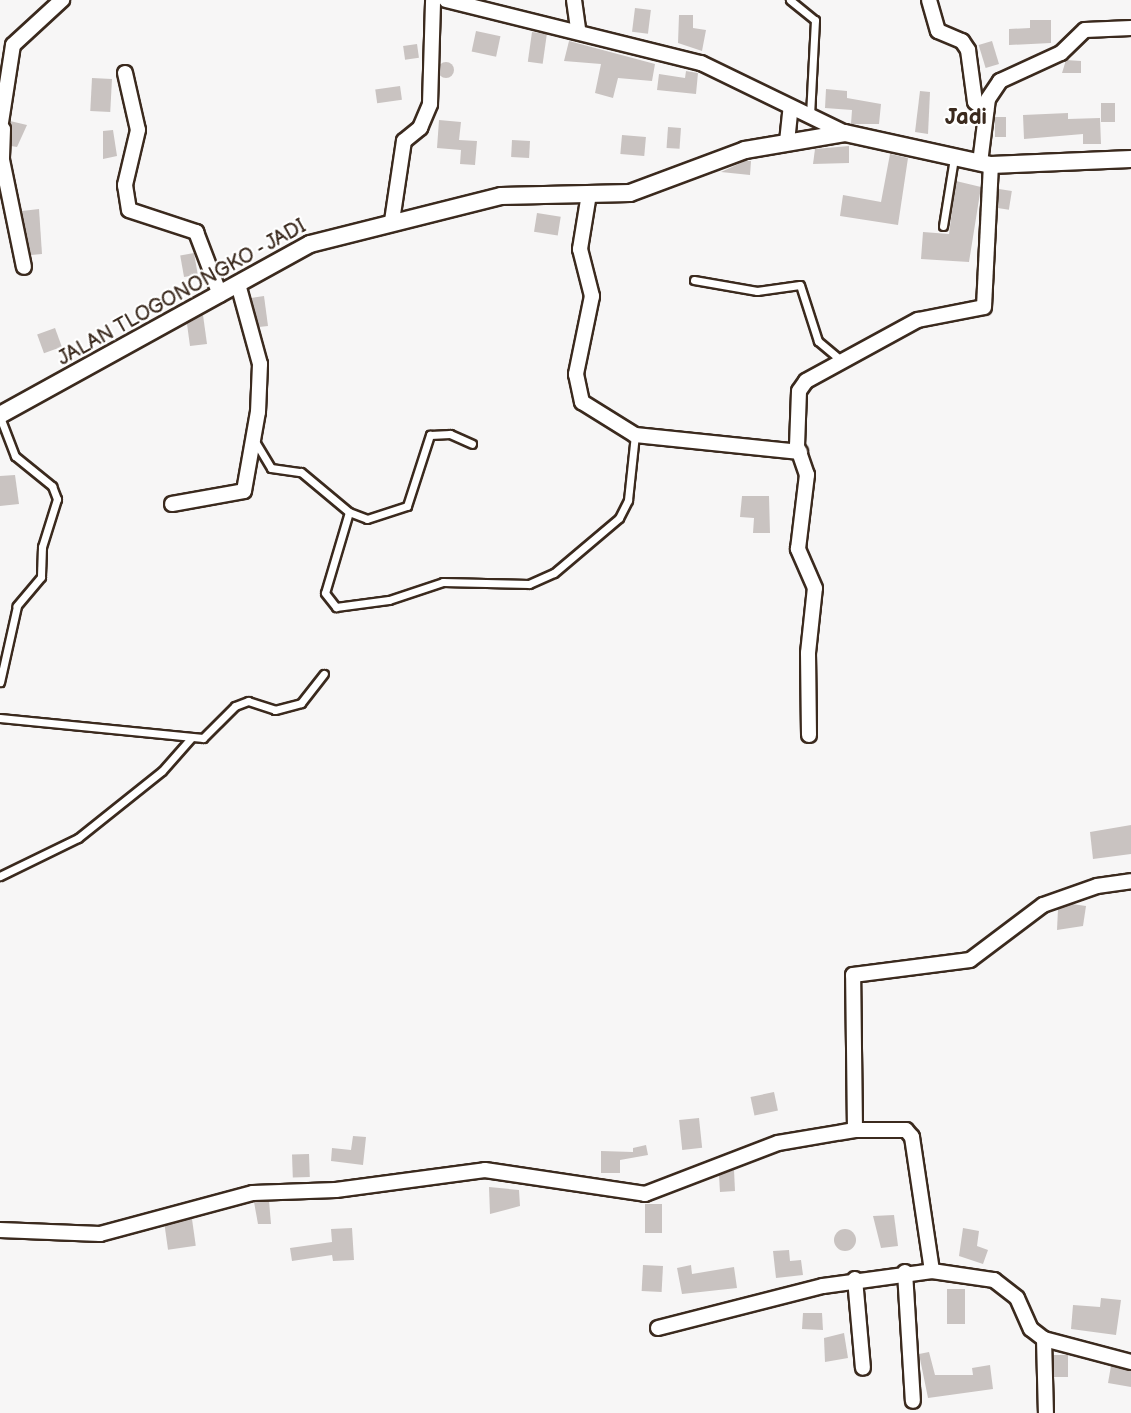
<!DOCTYPE html>
<style>
body{margin:0}
#map{position:relative;width:1131px;height:1413px;overflow:hidden;background:#f7f6f6;font-family:"Balsamiq Sans",sans-serif}
div>[style]{position:absolute}
[style*='--x']{left:calc(var(--x)*1px);top:calc(var(--y)*1px);width:calc(var(--w)*1px);rotate:calc(var(--a)*1deg)}
.building>*{inset:0;background:#c9c3c1;transform-origin:0 0}
.round{border-radius:50%}
.roads{filter:drop-shadow(2px 0 #3b2a1e) drop-shadow(-2px 0 #3b2a1e) drop-shadow(0 2px #3b2a1e) drop-shadow(0 -2px #3b2a1e)}
.service>*{height:7px;margin:-3.5px;padding:0 3.5px;transform-origin:3.5px;border-radius:3.5px;background:#fff}
.minor>*{height:14px;margin:-7px;padding:0 7px;transform-origin:7px;border-radius:7px;background:#fff}
.tertiary>*{height:16px;margin:-8px;padding:0 8px;transform-origin:8px;border-radius:8px;background:#fff}
span{translate:-50% -50%;white-space:nowrap;text-align:center;line-height:1.15;-webkit-text-stroke:4.5px #fff;paint-order:stroke}
.street-label{font-size:20px;color:#3b2a1e}
.quarter-label{font-size:22px;color:#3b2a1e;font-weight:700}
</style>
<div id="map">
<div class="building">
<div style="left:635px;top:8px;width:16px;height:24px;rotate:7deg"></div>
<div style="clip-path:polygon(679px 15px,693px 15px,693px 28px,706px 30px,702px 51px,678px 43px)"></div>
<div style="clip-path:polygon(1030px 20px,1051px 20px,1051px 43px,1009px 45px,1009px 29px,1030px 28px)"></div>
<div style="left:476px;top:31px;width:25px;height:21px;rotate:12deg"></div>
<div style="left:532px;top:32px;width:15px;height:30px;rotate:8deg"></div>
<div style="clip-path:polygon(569px 41px,655px 64px,652px 81px,618px 78px,613px 98px,595px 93px,601px 64px,564px 61px)"></div>
<div style="left:992px;top:41px;width:24px;height:14px;rotate:73deg"></div>
<div style="left:417px;top:44px;width:14px;height:14px;rotate:82deg"></div>
<div style="clip-path:polygon(1066px 60px,1081px 61px,1081px 73px,1062px 73px)"></div>
<div class="round" style="left:438px;top:62px;width:16px;height:16px"></div>
<div style="clip-path:polygon(686px 71px,698px 73px,696px 94px,657px 90px,659px 74px,685px 78px)"></div>
<div style="left:92px;top:78px;width:20px;height:33px;rotate:3deg"></div>
<div style="left:400px;top:86px;width:14px;height:25px;rotate:82deg"></div>
<div style="clip-path:polygon(826px 89px,847px 91px,847px 98px,881px 104px,879px 124px,851px 124px,852px 110px,825px 108px)"></div>
<div style="clip-path:polygon(920px 91px,930px 92px,928px 134px,915px 132px)"></div>
<div style="left:1101px;top:103px;width:14px;height:19px"></div>
<div style="clip-path:polygon(1068px 113px,1068px 119px,1100px 118px,1101px 144px,1083px 144px,1083px 134px,1024px 139px,1023px 115px)"></div>
<div style="left:995px;top:117px;width:11px;height:20px"></div>
<div style="clip-path:polygon(439px 120px,461px 122px,459px 140px,477px 141px,475px 165px,460px 164px,461px 150px,437px 148px)"></div>
<div style="clip-path:polygon(10px 121px,27px 125px,17px 147px,11px 146px)"></div>
<div style="left:668px;top:127px;width:13px;height:21px;rotate:4deg"></div>
<div style="clip-path:polygon(113px 130px,117px 156px,103px 159px,103px 131px)"></div>
<div style="left:622px;top:135px;width:24px;height:19px;rotate:5deg"></div>
<div style="left:512px;top:140px;width:18px;height:17px;rotate:3deg"></div>
<div style="clip-path:polygon(849px 146px,849px 163px,813px 164px,815px 149px)"></div>
<div style="clip-path:polygon(890px 154px,908px 158px,898px 225px,840px 216px,843px 195px,881px 202px)"></div>
<div style="clip-path:polygon(745px 161px,751px 161px,750px 175px,721px 172px)"></div>
<div style="clip-path:polygon(956px 181px,981px 187px,969px 262px,921px 259px,923px 232px,949px 234px)"></div>
<div style="left:999px;top:189px;width:13px;height:19px;rotate:9deg"></div>
<div style="clip-path:polygon(39px 209px,42px 254px,31px 255px,22px 211px)"></div>
<div style="left:537px;top:213px;width:24px;height:19px;rotate:9deg"></div>
<div style="left:194px;top:253px;width:22px;height:14px;rotate:80deg"></div>
<div style="clip-path:polygon(264px 296px,268px 326px,259px 327px,251px 298px)"></div>
<div style="clip-path:polygon(203px 315px,207px 344px,190px 346px,187px 324px)"></div>
<div style="left:55px;top:328px;width:20px;height:19px;rotate:70deg"></div>
<div style="clip-path:polygon(15px 475px,19px 504px,0 506px,0 476px)"></div>
<div style="clip-path:polygon(742px 496px,769px 496px,770px 533px,753px 533px,754px 518px,740px 517px)"></div>
<div style="clip-path:polygon(1131px 825px,1131px 854px,1093px 859px,1090px 832px)"></div>
<div style="clip-path:polygon(1072px 904px,1086px 906px,1083px 926px,1057px 930px,1058px 909px)"></div>
<div style="left:774px;top:1092px;width:19px;height:24px;rotate:78deg"></div>
<div style="left:699px;top:1118px;width:30px;height:20px;rotate:84deg"></div>
<div style="clip-path:polygon(353px 1136px,366px 1137px,363px 1165px,331px 1161px,332px 1148px,351px 1150px)"></div>
<div style="clip-path:polygon(646px 1145px,648px 1155px,620px 1160px,620px 1173px,601px 1173px,601px 1151px,633px 1152px,633px 1148px)"></div>
<div style="left:309px;top:1154px;width:23px;height:17px;rotate:88deg"></div>
<div style="clip-path:polygon(734px 1170px,735px 1191px,720px 1192px,719px 1175px)"></div>
<div style="clip-path:polygon(489px 1187px,519px 1190px,520px 1206px,490px 1214px)"></div>
<div style="clip-path:polygon(269px 1201px,271px 1224px,258px 1224px,254px 1202px)"></div>
<div style="left:645px;top:1204px;width:17px;height:29px"></div>
<div style="clip-path:polygon(894px 1215px,898px 1246px,881px 1248px,873px 1216px)"></div>
<div style="left:192px;top:1219px;width:27px;height:28px;rotate:82deg"></div>
<div style="clip-path:polygon(352px 1228px,354px 1260px,333px 1261px,332px 1255px,292px 1261px,290px 1248px,332px 1242px,331px 1229px)"></div>
<div style="clip-path:polygon(963px 1228px,979px 1231px,977px 1246px,988px 1250px,983px 1264px,959px 1256px)"></div>
<div class="round" style="left:834px;top:1229px;width:22px;height:22px"></div>
<div style="clip-path:polygon(789px 1250px,790px 1261px,801px 1260px,803px 1275px,776px 1278px,773px 1251px)"></div>
<div style="left:643px;top:1265px;width:20px;height:26px;rotate:3deg"></div>
<div style="clip-path:polygon(691px 1265px,692px 1274px,734px 1267px,737px 1288px,682px 1294px,677px 1268px)"></div>
<div style="left:947px;top:1289px;width:18px;height:35px"></div>
<div style="clip-path:polygon(1101px 1298px,1121px 1300px,1116px 1335px,1071px 1329px,1073px 1305px,1100px 1307px)"></div>
<div style="clip-path:polygon(803px 1313px,822px 1313px,823px 1330px,802px 1329px)"></div>
<div style="clip-path:polygon(844px 1333px,848px 1358px,825px 1362px,824px 1338px)"></div>
<div style="clip-path:polygon(929px 1352px,935px 1375px,973px 1375px,972px 1368px,990px 1365px,993px 1389px,928px 1398px,919px 1354px)"></div>
<div style="left:1054px;top:1355px;width:14px;height:22px"></div>
<div style="clip-path:polygon(1111px 1366px,1131px 1371px,1131px 1387px,1108px 1383px)"></div>
</div>
<div class="roads">
<div class="service">
<div style="--x:790;--y:0;--w:32;--a:39"></div>
<div style="--x:815;--y:20;--w:96;--a:93"></div>
<div style="--x:943;--y:226;--w:69;--a:-80.8"></div>
<div style="--x:694;--y:280;--w:64;--a:9.9"></div>
<div style="--x:757;--y:291;--w:43;--a:-7.9"></div>
<div style="--x:800;--y:285;--w:59;--a:72.2"></div>
<div style="--x:818;--y:341;--w:30;--a:40"></div>
<div style="--x:0;--y:417;--w:42;--a:69"></div>
<div style="--x:15;--y:456;--w:48;--a:39"></div>
<div style="--x:52;--y:486;--w:14;--a:69"></div>
<div style="--x:57;--y:499;--w:50;--a:107.4"></div>
<div style="--x:42;--y:547;--w:30;--a:92"></div>
<div style="--x:41;--y:577;--w:38;--a:130"></div>
<div style="--x:17;--y:606;--w:78;--a:102.6"></div>
<div style="--x:256;--y:443;--w:29;--a:59"></div>
<div style="--x:271;--y:468;--w:30;--a:8"></div>
<div style="--x:301;--y:472;--w:62;--a:39.8"></div>
<div style="--x:349;--y:512;--w:19;--a:21"></div>
<div style="--x:367;--y:519;--w:42;--a:-18"></div>
<div style="--x:407;--y:506;--w:75;--a:-72.1"></div>
<div style="--x:430;--y:435;--w:20;--a:-3"></div>
<div style="--x:450;--y:434;--w:24;--a:24"></div>
<div style="--x:349;--y:512;--w:84;--a:106.5"></div>
<div style="--x:325;--y:593;--w:18;--a:52"></div>
<div style="--x:336;--y:607;--w:53;--a:-7.5"></div>
<div style="--x:389;--y:600;--w:57;--a:-18.4"></div>
<div style="--x:443;--y:582;--w:86;--a:1.3"></div>
<div style="--x:529;--y:584;--w:27;--a:-24"></div>
<div style="--x:554;--y:573;--w:85;--a:-40.2"></div>
<div style="--x:619;--y:518;--w:20;--a:-63"></div>
<div style="--x:628;--y:500;--w:65;--a:-83.9"></div>
<div style="--x:0;--y:718;--w:204;--a:5.6"></div>
<div style="--x:203;--y:738;--w:45;--a:-45"></div>
<div style="--x:235;--y:706;--w:14;--a:-21"></div>
<div style="--x:248;--y:701;--w:28;--a:18"></div>
<div style="--x:275;--y:710;--w:27;--a:-15"></div>
<div style="--x:301;--y:703;--w:37;--a:-52"></div>
<div style="--x:0;--y:876;--w:87;--a:-26"></div>
<div style="--x:78;--y:838;--w:107;--a:-38.6"></div>
<div style="--x:162;--y:771;--w:45;--a:-48.6"></div>
</div>
<div class="minor">
<div style="--x:446;--y:0;--w:263;--a:13.9"></div>
<div style="--x:701;--y:63;--w:160;--a:25.9"></div>
<div style="--x:574;--y:0;--w:29;--a:82"></div>
<div style="--x:929;--y:0;--w:32;--a:74"></div>
<div style="--x:938;--y:31;--w:26;--a:23"></div>
<div style="--x:962;--y:41;--w:11;--a:56"></div>
<div style="--x:968;--y:50;--w:52;--a:82.3"></div>
<div style="--x:975;--y:102;--w:14;--a:36"></div>
<div style="--x:125;--y:73;--w:58;--a:77.2"></div>
<div style="--x:138;--y:130;--w:57;--a:103.3"></div>
<div style="--x:125;--y:185;--w:25;--a:81"></div>
<div style="--x:129;--y:210;--w:71;--a:18.2"></div>
<div style="--x:196;--y:232;--w:67;--a:69.1"></div>
<div style="--x:0;--y:129;--w:85;--a:-81.2"></div>
<div style="--x:13;--y:45;--w:67;--a:-42.6"></div>
<div style="--x:3;--y:129;--w:31;--a:92"></div>
<div style="--x:2;--y:160;--w:109;--a:78.4"></div>
<div style="--x:787;--y:142;--w:31;--a:-84"></div>
<div style="--x:980;--y:163;--w:64;--a:-82.9"></div>
<div style="--x:988;--y:99;--w:22;--a:-56"></div>
<div style="--x:1000;--y:81;--w:67;--a:-24.7"></div>
<div style="--x:1061;--y:53;--w:33;--a:-44"></div>
<div style="--x:1085;--y:30;--w:46;--a:-2.5"></div>
<div style="--x:589;--y:194;--w:56;--a:99.3"></div>
<div style="--x:580;--y:249;--w:49;--a:75.7"></div>
<div style="--x:592;--y:296;--w:80;--a:101.6"></div>
<div style="--x:576;--y:374;--w:29;--a:78"></div>
<div style="--x:582;--y:402;--w:62;--a:31.9"></div>
<div style="--x:635;--y:435;--w:166;--a:5.9"></div>
<div style="--x:392;--y:221;--w:81;--a:-81.5"></div>
<div style="--x:404;--y:141;--w:21;--a:-39"></div>
<div style="--x:420;--y:128;--w:26;--a:-67"></div>
<div style="--x:430;--y:104;--w:104;--a:-88.3"></div>
<div style="--x:172;--y:504;--w:73;--a:-10.2"></div>
<div style="--x:244;--y:491;--w:80;--a:-80"></div>
<div style="--x:258;--y:412;--w:48;--a:-87.6"></div>
<div style="--x:260;--y:364;--w:83;--a:-105.4"></div>
<div style="--x:809;--y:735;--w:82;--a:-90.7"></div>
<div style="--x:808;--y:653;--w:65;--a:-83.9"></div>
<div style="--x:815;--y:588;--w:43;--a:-113.6"></div>
<div style="--x:798;--y:549;--w:75;--a:-83.1"></div>
<div style="--x:807;--y:475;--w:31;--a:-109"></div>
<div style="--x:797;--y:446;--w:55;--a:-87.9"></div>
<div style="--x:799;--y:391;--w:12;--a:-55"></div>
<div style="--x:806;--y:381;--w:128;--a:-28.6"></div>
<div style="--x:918;--y:320;--w:67;--a:-11.1"></div>
<div style="--x:984;--y:307;--w:142;--a:-87.2"></div>
<div style="--x:855;--y:1130;--w:155;--a:-90.7"></div>
<div style="--x:853;--y:975;--w:118;--a:-7.3"></div>
<div style="--x:970;--y:960;--w:91;--a:-37"></div>
<div style="--x:1043;--y:905;--w:57;--a:-19.4"></div>
<div style="--x:1097;--y:886;--w:34;--a:-8"></div>
<div style="--x:0;--y:1230;--w:100;--a:2.3"></div>
<div style="--x:100;--y:1234;--w:158;--a:-15"></div>
<div style="--x:253;--y:1193;--w:83;--a:-2.1"></div>
<div style="--x:336;--y:1190;--w:150;--a:-7.6"></div>
<div style="--x:485;--y:1170;--w:162;--a:8.5"></div>
<div style="--x:645;--y:1194;--w:142;--a:-21"></div>
<div style="--x:778;--y:1143;--w:78;--a:-9.6"></div>
<div style="--x:855;--y:1130;--w:51;--a:0"></div>
<div style="--x:906;--y:1130;--w:9;--a:49"></div>
<div style="--x:912;--y:1137;--w:135;--a:81.5"></div>
<div style="--x:932;--y:1271;--w:63;--a:8.3"></div>
<div style="--x:994;--y:1280;--w:29;--a:38"></div>
<div style="--x:1017;--y:1298;--w:34;--a:66"></div>
<div style="--x:1031;--y:1329;--w:16;--a:38"></div>
<div style="--x:1044;--y:1339;--w:90;--a:14.8"></div>
<div style="--x:905;--y:1272;--w:129;--a:86.5"></div>
<div style="--x:855;--y:1279;--w:89;--a:84.9"></div>
<div style="--x:658;--y:1328;--w:170;--a:-14.3"></div>
<div style="--x:823;--y:1286;--w:110;--a:-7.8"></div>
<div style="--x:1044;--y:1339;--w:74;--a:88.5"></div>
</div>
<div class="tertiary">
<div style="--x:0;--y:415;--w:354;--a:-28.9"></div>
<div style="--x:310;--y:244;--w:197;--a:-14.1"></div>
<div style="--x:501;--y:196;--w:129;--a:-1.3"></div>
<div style="--x:630;--y:193;--w:123;--a:-20.5"></div>
<div style="--x:745;--y:150;--w:101;--a:-9.6"></div>
<div style="--x:845;--y:133;--w:149;--a:12.4"></div>
<div style="--x:991;--y:165;--w:140;--a:-2.5"></div>
</div>
</div>
<div class="street-label">
<span style="left:182px;top:293px;rotate:-29deg">JALAN TLOGONONGKO - JADI</span>
</div>
<div class="quarter-label">
<span style="left:966px;top:118px">Jadi</span>
</div>
</div>
